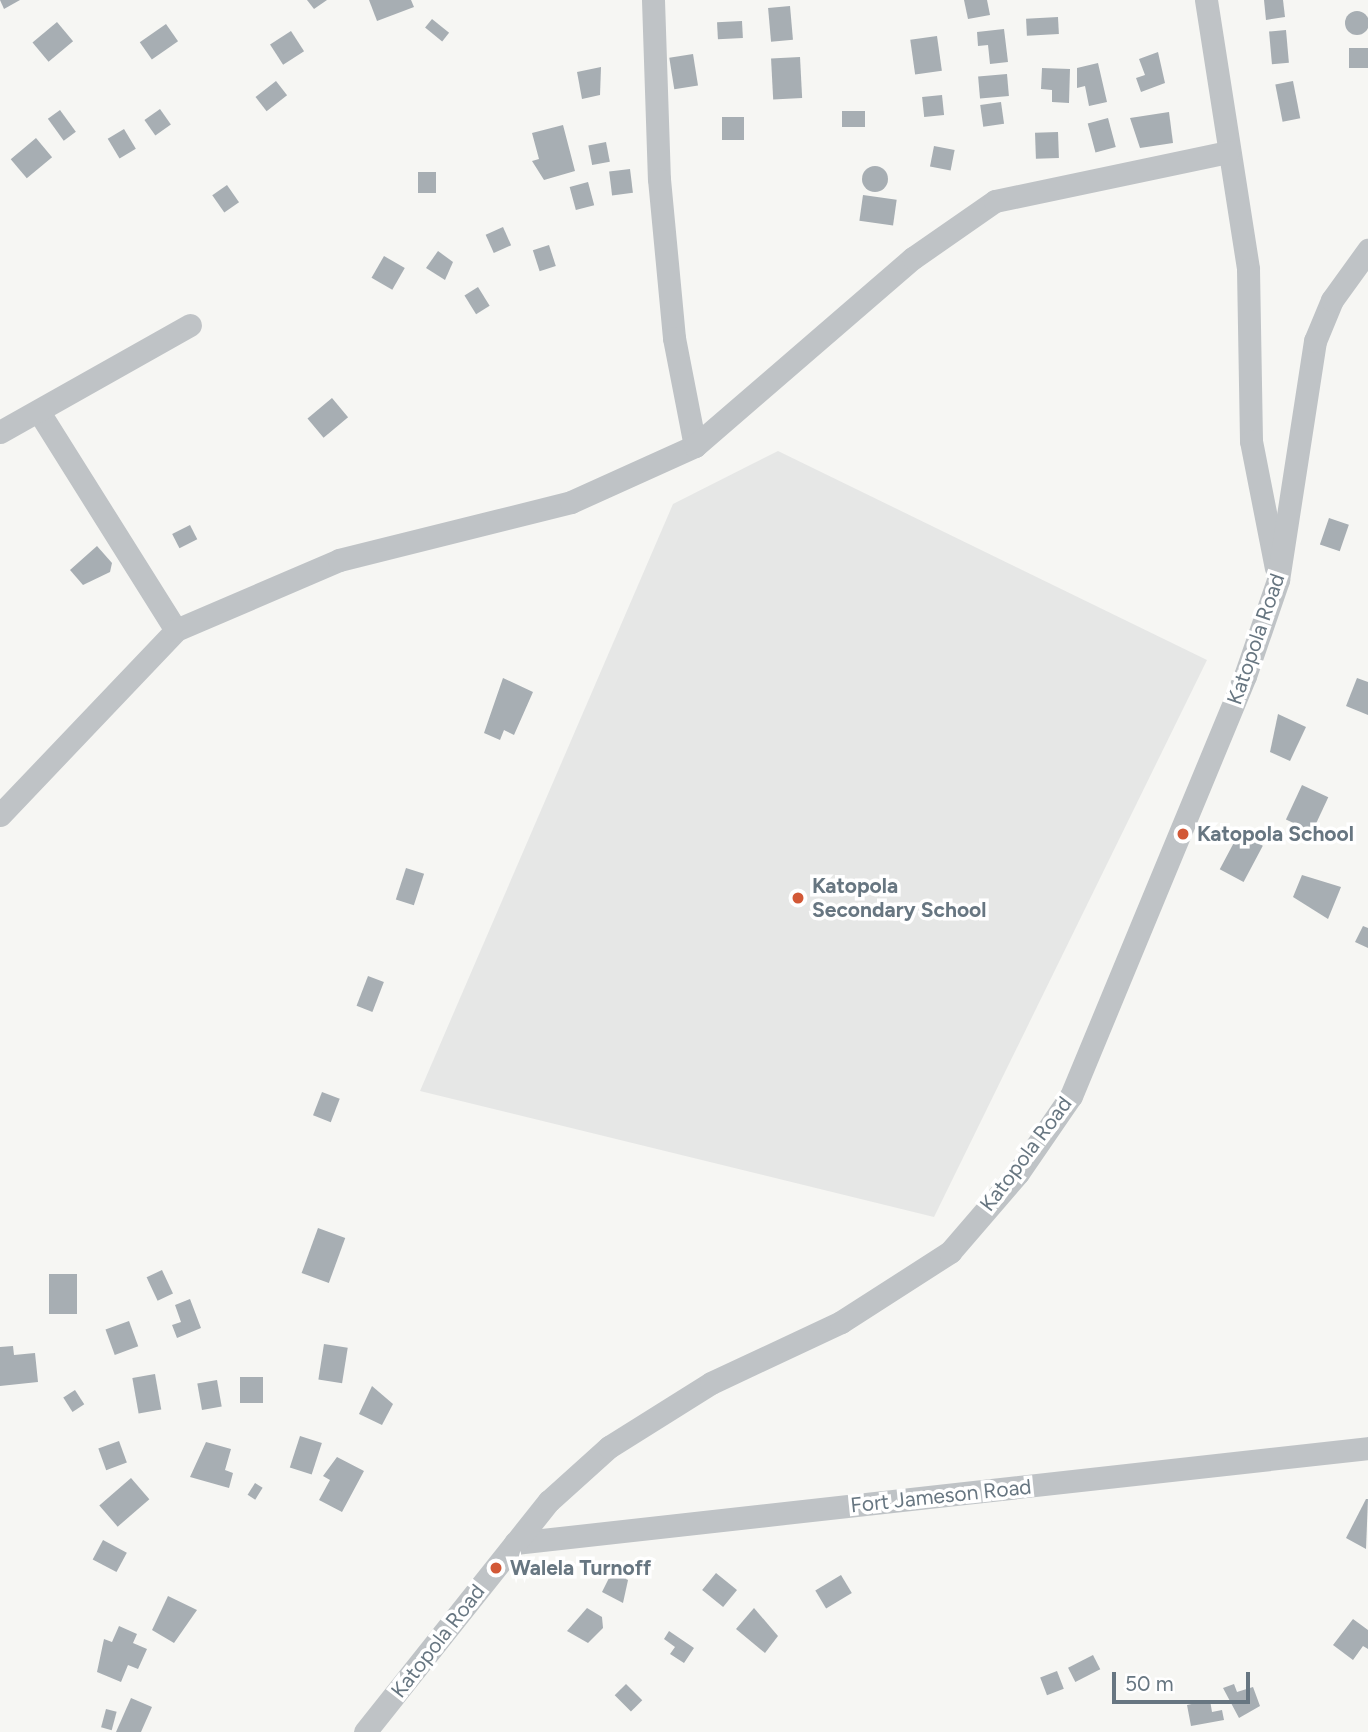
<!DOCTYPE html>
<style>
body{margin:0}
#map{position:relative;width:1368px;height:1732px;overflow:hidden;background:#f6f6f3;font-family:Figtree,sans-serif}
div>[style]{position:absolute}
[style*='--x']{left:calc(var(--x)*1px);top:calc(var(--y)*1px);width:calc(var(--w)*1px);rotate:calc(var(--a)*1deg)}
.built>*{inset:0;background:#e6e7e6}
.building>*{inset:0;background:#a7aeb3;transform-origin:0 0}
.round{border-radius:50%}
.minor>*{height:23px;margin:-11.5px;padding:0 11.5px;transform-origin:11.5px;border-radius:11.5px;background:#bfc3c6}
.dots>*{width:19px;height:19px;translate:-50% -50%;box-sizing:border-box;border:4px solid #fff;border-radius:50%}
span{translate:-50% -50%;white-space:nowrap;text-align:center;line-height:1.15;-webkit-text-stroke:7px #fff;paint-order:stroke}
.street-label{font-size:21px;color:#677681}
.poi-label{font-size:21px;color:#677681;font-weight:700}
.left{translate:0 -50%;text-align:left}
.scale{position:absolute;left:1112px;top:1672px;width:138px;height:32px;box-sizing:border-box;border:4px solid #677681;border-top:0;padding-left:9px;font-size:21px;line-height:24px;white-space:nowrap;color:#677681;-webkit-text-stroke:5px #fff;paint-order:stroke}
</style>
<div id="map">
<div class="built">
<div style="clip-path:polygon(778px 451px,1207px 660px,934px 1217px,420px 1091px,673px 504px)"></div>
</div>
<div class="building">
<div style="clip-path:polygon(0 0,20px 0,4px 9px)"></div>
<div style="clip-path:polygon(307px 0,327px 0,314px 9px)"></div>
<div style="clip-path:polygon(369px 0,411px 0,414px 7px,377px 21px)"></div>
<div style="clip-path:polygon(964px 0,987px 0,990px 15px,968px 19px)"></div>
<div style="clip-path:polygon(1264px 0,1283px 0,1285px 17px,1266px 20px)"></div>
<div style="left:790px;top:6px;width:34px;height:22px;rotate:85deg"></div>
<div class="round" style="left:1345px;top:11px;width:24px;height:24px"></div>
<div style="left:1058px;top:17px;width:17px;height:32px;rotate:87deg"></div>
<div style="left:432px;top:19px;width:22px;height:11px;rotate:39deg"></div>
<div style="left:742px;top:21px;width:17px;height:25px;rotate:87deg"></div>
<div style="left:57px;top:22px;width:25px;height:32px;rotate:50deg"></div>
<div style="left:166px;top:24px;width:21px;height:32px;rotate:55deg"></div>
<div style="clip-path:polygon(1004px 29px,1008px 62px,990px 64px,988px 45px,978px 46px,977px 32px)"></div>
<div style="left:1286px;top:30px;width:33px;height:17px;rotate:85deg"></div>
<div style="left:291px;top:31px;width:24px;height:25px;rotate:57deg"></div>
<div style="left:937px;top:36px;width:35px;height:27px;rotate:82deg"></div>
<div style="left:1368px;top:48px;width:20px;height:19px;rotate:90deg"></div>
<div style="clip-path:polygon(1158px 52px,1165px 83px,1141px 92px,1136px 78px,1145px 75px,1139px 59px)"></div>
<div style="left:693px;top:54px;width:32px;height:24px;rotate:81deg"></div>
<div style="left:800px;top:57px;width:41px;height:29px;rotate:87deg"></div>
<div style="clip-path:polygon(1098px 63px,1107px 102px,1089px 106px,1085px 86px,1077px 88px,1077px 68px)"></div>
<div style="clip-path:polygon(601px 67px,600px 95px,582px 99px,577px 72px)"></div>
<div style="clip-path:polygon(1042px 68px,1070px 69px,1069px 103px,1052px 102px,1052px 90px,1041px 89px)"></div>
<div style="left:1007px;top:74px;width:22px;height:29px;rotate:85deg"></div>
<div style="left:276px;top:81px;width:18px;height:26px;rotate:52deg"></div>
<div style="left:1293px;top:81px;width:38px;height:18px;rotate:79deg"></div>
<div style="left:942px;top:95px;width:20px;height:20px;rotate:84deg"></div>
<div style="left:1001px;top:102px;width:22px;height:21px;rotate:82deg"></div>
<div style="left:160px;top:109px;width:19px;height:19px;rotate:55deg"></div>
<div style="left:60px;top:110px;width:27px;height:15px;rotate:54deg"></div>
<div style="left:842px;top:111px;width:23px;height:16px"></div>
<div style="clip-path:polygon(1169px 112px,1173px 143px,1140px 148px,1130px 118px)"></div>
<div style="left:722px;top:117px;width:22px;height:23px"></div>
<div style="left:1108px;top:118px;width:30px;height:21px;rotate:75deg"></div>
<div style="clip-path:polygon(563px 125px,575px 171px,544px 180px,532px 161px,539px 159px,532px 133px)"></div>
<div style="left:124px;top:129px;width:23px;height:19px;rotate:59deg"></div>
<div style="left:1058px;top:132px;width:26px;height:23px;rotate:88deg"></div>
<div style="left:36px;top:138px;width:25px;height:33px;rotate:50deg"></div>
<div style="left:606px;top:142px;width:20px;height:18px;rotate:79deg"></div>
<div style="left:934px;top:146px;width:21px;height:21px;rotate:11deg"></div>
<div class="round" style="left:862px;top:166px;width:26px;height:26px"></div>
<div style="left:630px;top:169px;width:24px;height:21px;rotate:83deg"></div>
<div style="left:418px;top:172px;width:18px;height:21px"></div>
<div style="left:588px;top:182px;width:24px;height:19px;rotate:75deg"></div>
<div style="left:227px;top:185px;width:21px;height:18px;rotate:55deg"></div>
<div style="left:863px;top:195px;width:34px;height:26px;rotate:8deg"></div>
<div style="left:503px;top:227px;width:20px;height:19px;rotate:66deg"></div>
<div style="left:549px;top:245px;width:22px;height:17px;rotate:72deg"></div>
<div style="clip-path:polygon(438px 251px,453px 262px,445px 280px,426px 268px)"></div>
<div style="left:384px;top:256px;width:24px;height:25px;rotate:30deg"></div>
<div style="left:478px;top:287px;width:22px;height:16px;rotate:58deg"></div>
<div style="left:332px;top:398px;width:25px;height:32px;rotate:50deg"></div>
<div style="left:1329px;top:518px;width:21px;height:28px;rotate:19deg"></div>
<div style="left:190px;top:525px;width:16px;height:20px;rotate:63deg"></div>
<div style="clip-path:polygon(97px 546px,112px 563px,110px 572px,83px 585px,70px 570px)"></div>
<div style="clip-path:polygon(503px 678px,533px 692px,514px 735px,504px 730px,500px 740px,484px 733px)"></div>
<div style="clip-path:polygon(1357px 678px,1368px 682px,1368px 715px,1346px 706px)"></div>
<div style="clip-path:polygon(1278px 714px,1306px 727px,1290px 761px,1270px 752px)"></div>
<div style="left:1302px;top:785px;width:29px;height:38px;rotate:25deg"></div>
<div style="left:1239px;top:833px;width:27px;height:41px;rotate:28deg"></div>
<div style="left:406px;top:868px;width:19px;height:33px;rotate:18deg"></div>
<div style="clip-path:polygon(1302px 875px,1341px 887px,1328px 919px,1293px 897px)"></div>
<div style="clip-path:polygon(1363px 926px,1368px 928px,1368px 948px,1355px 942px)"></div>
<div style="left:368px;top:976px;width:17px;height:32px;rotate:21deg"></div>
<div style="left:322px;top:1092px;width:19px;height:25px;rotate:21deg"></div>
<div style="left:318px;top:1228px;width:29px;height:48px;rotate:20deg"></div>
<div style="left:162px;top:1270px;width:26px;height:17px;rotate:65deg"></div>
<div style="left:77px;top:1274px;width:40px;height:28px;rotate:90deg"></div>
<div style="clip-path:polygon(190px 1299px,201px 1328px,177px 1338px,172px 1325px,181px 1322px,175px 1305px)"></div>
<div style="left:129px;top:1321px;width:27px;height:25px;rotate:70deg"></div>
<div style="left:324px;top:1344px;width:24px;height:36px;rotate:9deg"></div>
<div style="clip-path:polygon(13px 1346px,14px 1355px,35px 1353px,38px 1382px,0 1386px,0 1347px)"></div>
<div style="left:155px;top:1374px;width:36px;height:23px;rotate:80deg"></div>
<div style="left:240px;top:1377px;width:23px;height:26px"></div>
<div style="left:217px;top:1380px;width:27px;height:20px;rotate:80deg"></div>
<div style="clip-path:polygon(372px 1386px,393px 1404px,382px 1425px,359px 1414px)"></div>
<div style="left:75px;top:1390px;width:17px;height:14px;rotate:57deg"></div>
<div style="left:300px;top:1436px;width:23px;height:33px;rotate:18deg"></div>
<div style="left:119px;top:1441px;width:23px;height:22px;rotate:70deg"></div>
<div style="clip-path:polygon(206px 1442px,231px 1449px,225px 1470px,233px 1473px,229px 1488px,190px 1477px)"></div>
<div style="clip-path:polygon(337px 1457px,364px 1471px,342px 1512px,319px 1500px,330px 1480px,323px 1476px)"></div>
<div style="left:131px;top:1478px;width:28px;height:42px;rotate:49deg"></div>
<div style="left:255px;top:1483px;width:9px;height:14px;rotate:32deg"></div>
<div style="clip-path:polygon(1366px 1499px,1368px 1499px,1366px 1549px,1346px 1538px)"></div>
<div style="left:103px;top:1540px;width:27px;height:22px;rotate:28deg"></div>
<div style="clip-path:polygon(612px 1572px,628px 1580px,623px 1603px,602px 1592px)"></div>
<div style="left:716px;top:1573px;width:27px;height:22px;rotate:39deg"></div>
<div style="left:841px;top:1575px;width:21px;height:30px;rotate:59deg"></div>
<div style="clip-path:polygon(168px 1596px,197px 1610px,174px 1643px,152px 1630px)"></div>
<div style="clip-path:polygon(587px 1608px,602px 1617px,603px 1628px,588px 1643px,567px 1631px)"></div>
<div style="clip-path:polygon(754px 1608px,778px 1636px,765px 1653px,736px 1629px)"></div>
<div style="clip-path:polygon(1353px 1619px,1368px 1630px,1368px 1649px,1363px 1646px,1353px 1660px,1333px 1645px)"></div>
<div style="clip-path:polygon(119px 1626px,137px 1634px,133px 1643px,147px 1649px,138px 1669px,128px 1665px,121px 1682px,97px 1672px,104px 1639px,112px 1642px)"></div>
<div style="clip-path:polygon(669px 1631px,694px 1648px,684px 1663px,670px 1654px,675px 1647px,664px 1639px)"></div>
<div style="left:1093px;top:1655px;width:16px;height:28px;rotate:63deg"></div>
<div style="left:1057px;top:1671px;width:19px;height:18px;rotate:69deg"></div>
<div style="left:626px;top:1684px;width:23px;height:16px;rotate:45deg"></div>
<div style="clip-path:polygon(1234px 1684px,1237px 1692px,1253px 1687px,1260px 1706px,1239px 1718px,1223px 1688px)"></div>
<div style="clip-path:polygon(131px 1698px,152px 1707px,141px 1732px,116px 1732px)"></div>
<div style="clip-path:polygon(1210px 1700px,1212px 1712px,1222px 1710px,1224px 1720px,1191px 1726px,1187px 1705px)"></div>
<div style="left:106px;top:1709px;width:11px;height:19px;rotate:15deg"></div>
</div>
<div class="minor">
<div style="--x:653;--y:0;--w:179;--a:88.1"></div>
<div style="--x:659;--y:179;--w:160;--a:84.6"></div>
<div style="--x:674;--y:338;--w:110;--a:79"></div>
<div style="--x:1206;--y:0;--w:272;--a:81.1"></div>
<div style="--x:1248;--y:269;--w:172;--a:89"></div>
<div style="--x:1251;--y:441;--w:129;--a:78.9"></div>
<div style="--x:39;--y:412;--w:257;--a:57.9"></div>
<div style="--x:0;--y:432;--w:218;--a:-29.4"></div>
<div style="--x:0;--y:815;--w:255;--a:-46.4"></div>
<div style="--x:176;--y:630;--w:177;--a:-23.2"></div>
<div style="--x:339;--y:560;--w:239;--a:-14"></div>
<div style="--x:571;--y:502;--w:136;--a:-24.3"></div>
<div style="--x:695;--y:446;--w:288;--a:-40.8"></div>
<div style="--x:913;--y:258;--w:100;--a:-34.8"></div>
<div style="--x:995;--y:201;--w:238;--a:-11.9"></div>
<div style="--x:515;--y:1543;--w:858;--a:-6.35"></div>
<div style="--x:365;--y:1732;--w:295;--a:-51.5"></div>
<div style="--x:549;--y:1501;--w:81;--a:-42"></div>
<div style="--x:609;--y:1447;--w:120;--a:-32.1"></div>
<div style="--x:711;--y:1383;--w:144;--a:-25.1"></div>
<div style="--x:841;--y:1322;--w:130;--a:-32.7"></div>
<div style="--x:950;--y:1252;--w:104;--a:-49.3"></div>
<div style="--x:1018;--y:1173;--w:93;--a:-55.5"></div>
<div style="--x:1071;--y:1096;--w:455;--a:-67.5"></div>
<div style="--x:1245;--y:676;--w:102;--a:-71"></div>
<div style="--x:1278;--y:580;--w:242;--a:-81.2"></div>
<div style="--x:1315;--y:341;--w:44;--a:-67.5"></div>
<div style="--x:1332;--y:300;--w:62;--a:-54.2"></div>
</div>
<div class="dots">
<div style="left:1183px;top:834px;background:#d25836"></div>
<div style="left:798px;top:898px;background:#d25836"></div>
<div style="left:496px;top:1568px;background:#d25836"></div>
</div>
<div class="street-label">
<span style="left:1256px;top:639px;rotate:-71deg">Katopola Road</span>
<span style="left:1026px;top:1154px;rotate:-53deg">Katopola Road</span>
<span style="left:941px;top:1496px;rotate:-6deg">Fort Jameson Road</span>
<span style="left:438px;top:1641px;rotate:-52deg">Katopola Road</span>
</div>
<div class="poi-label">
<span class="left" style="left:1197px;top:834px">Katopola School</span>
<span class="left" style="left:812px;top:898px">Katopola<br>Secondary School</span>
<span class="left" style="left:510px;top:1568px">Walela Turnoff</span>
</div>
<div class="scale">50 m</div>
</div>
